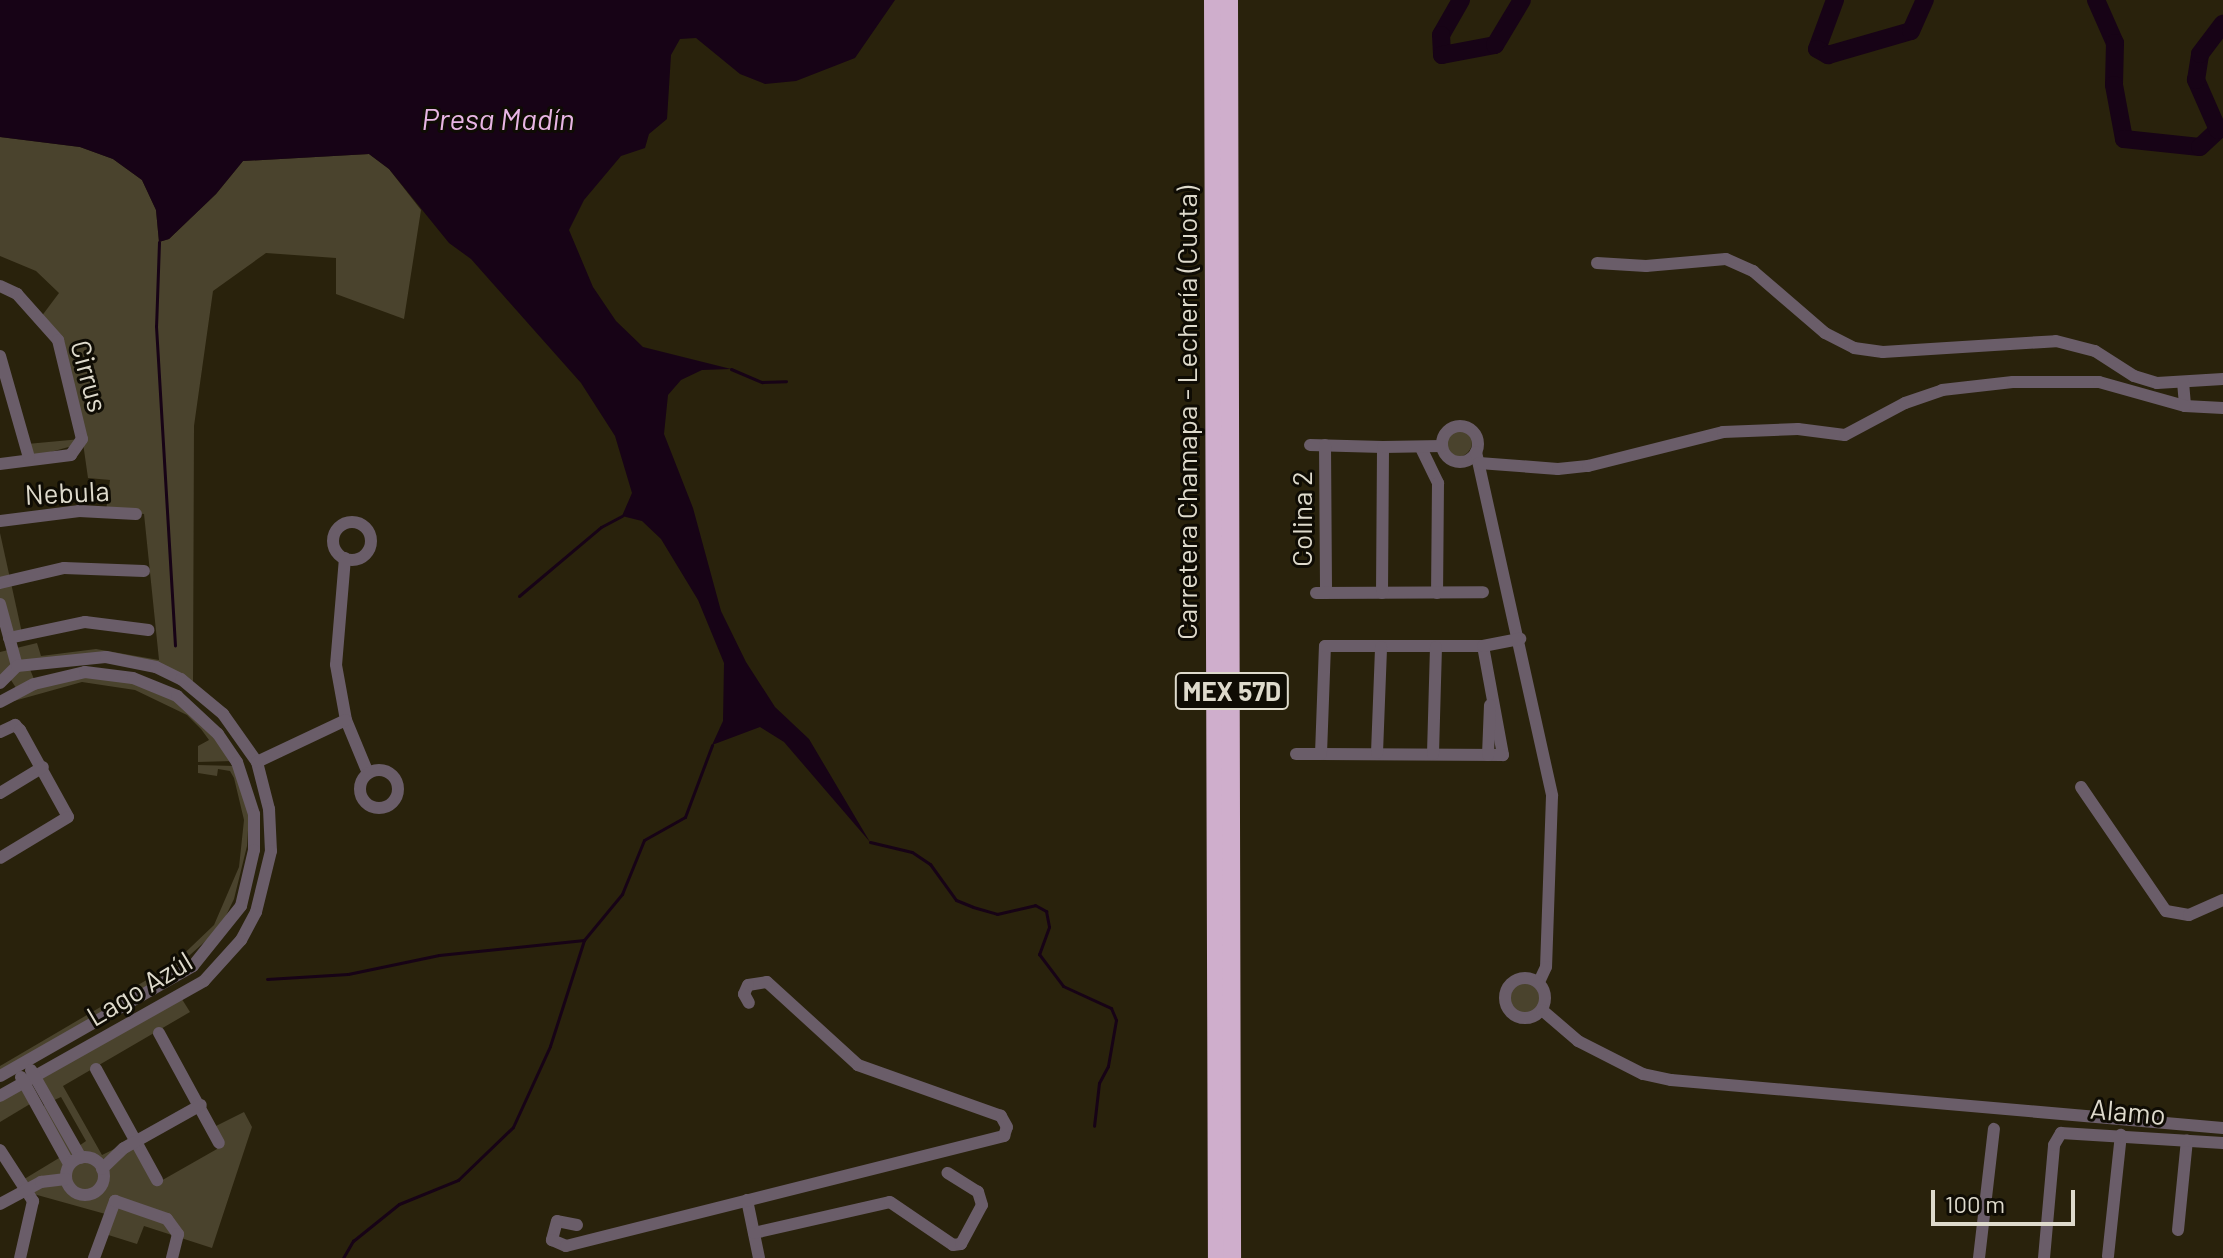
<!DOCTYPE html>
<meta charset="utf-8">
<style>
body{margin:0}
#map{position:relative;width:2223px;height:1258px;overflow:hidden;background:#29220c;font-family:Barlow,sans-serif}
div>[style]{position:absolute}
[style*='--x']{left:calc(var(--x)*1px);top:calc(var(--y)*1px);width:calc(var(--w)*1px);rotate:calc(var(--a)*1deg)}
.green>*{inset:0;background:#4a432d}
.round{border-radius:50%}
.water>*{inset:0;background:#170316}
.stream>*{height:3px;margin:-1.5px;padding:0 1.5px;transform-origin:1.5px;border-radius:1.5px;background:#170316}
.river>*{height:18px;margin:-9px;padding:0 9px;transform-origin:9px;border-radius:9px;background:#170316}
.minor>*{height:12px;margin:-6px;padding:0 6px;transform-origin:6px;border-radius:6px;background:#6a5d69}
.minor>.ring{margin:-6px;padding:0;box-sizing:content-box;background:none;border:12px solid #6a5d69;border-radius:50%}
.highway>*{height:18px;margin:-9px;padding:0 9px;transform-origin:9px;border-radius:9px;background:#cfaecc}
span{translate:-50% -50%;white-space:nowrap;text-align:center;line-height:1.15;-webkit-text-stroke:6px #0f0c04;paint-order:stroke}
.shield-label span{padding:2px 6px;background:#0f0c04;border:2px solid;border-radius:6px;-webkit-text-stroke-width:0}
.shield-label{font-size:26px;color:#dedacc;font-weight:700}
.street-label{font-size:28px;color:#dedacc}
.water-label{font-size:30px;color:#e8b5e4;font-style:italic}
.scale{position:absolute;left:1931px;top:1190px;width:144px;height:36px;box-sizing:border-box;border:4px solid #dedacc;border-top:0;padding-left:10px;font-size:24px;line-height:28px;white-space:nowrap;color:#dedacc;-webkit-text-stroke:6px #0f0c04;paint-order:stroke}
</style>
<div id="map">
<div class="green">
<div style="clip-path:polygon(0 137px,80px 147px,113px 159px,142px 180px,156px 210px,159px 242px,169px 239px,216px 194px,243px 161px,369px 154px,389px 169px,421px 210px,404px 319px,336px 294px,336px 258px,266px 253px,213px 291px,194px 426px,193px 688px,126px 660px,29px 667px,34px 679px,109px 675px,172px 698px,196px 715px,233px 761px,198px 762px,198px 746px,209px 740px,201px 729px,187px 715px,135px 690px,82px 682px,14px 701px,18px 691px,9px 677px,0 683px,0 652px,37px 643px,41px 656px,96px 649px,159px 660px,144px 514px,106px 511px,110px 480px,88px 478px,83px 443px,29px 458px,27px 444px,81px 439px,62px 352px,41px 317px,59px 293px,36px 271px,0 256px)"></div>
<div class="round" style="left:1442px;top:427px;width:30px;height:30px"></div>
<div style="clip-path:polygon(0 533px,22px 633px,9px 638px,0 604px)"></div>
<div style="clip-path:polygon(198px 765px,235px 766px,249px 815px,247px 846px,234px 899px,220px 928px,171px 972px,169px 968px,214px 925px,239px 867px,244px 820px,234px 778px,230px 771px,218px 769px,217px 776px,198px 773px)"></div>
<div style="clip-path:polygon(167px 968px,171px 980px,0 1076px,0 1066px)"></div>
<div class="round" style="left:1510px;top:983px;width:30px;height:30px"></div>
<div style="clip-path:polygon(evenodd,180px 996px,190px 1012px,63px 1086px,102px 1155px,137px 1138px,159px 1182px,217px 1149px,210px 1129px,244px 1112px,252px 1127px,212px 1248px,144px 1226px,137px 1244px,102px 1233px,109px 1215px,30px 1193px,21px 1181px,64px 1155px,39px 1109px,50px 1102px,34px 1076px,180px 996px,61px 1097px,86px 1141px,76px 1148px,50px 1102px,61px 1097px)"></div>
<div style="clip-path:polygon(24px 1082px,35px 1101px,0 1122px,0 1099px)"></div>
</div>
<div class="water">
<div style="clip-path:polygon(0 0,895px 0,855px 58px,796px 81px,765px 84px,740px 74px,696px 38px,680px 39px,671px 55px,667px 119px,649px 134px,645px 148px,621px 156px,584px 200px,569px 230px,593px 287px,616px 321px,643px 347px,731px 369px,702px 370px,681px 380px,668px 395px,664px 434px,693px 508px,721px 611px,746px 662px,775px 707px,809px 739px,870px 842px,784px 742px,760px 727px,712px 745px,723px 721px,724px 663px,698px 600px,661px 539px,642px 521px,622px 516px,632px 493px,615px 436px,581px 383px,471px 259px,449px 243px,389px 169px,369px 154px,243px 161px,216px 194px,169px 239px,159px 242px,156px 210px,142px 180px,113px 159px,80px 147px,0 137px)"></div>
</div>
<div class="stream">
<div style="--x:159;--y:242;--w:84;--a:92"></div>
<div style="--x:156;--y:326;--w:320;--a:86.6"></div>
<div style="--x:731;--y:369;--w:34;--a:23"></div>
<div style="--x:762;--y:382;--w:24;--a:-2"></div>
<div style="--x:519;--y:596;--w:107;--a:-40.1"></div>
<div style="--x:601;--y:527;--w:24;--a:-28"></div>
<div style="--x:870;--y:842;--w:43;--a:13.4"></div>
<div style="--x:912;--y:852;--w:22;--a:34"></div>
<div style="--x:930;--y:864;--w:44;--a:54.2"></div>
<div style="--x:956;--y:900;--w:18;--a:22"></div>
<div style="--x:973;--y:907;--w:25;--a:16"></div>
<div style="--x:997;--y:914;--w:39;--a:-13"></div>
<div style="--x:1035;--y:905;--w:13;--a:29"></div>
<div style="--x:1046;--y:911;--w:16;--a:79"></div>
<div style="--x:1049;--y:927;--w:29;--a:110"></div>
<div style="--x:1039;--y:954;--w:40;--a:53"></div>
<div style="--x:1063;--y:986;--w:53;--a:24.6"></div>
<div style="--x:1111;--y:1008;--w:13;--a:67"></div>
<div style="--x:1116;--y:1020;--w:47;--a:99.9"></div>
<div style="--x:1108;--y:1066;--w:19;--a:118"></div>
<div style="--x:1099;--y:1083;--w:43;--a:96.6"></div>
<div style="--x:267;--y:979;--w:81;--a:-3.5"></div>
<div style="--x:348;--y:974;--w:93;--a:-11.8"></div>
<div style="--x:439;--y:955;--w:146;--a:-5.9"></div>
<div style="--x:343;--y:1258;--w:20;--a:-60"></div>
<div style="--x:353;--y:1241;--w:59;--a:-38.8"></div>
<div style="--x:399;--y:1204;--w:64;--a:-22.1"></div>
<div style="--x:458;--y:1180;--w:76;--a:-43.9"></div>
<div style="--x:513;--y:1127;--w:89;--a:-65.4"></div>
<div style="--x:550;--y:1046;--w:111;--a:-72.2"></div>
<div style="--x:584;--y:940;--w:60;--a:-50.4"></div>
<div style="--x:622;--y:894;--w:58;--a:-67.8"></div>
<div style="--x:644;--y:840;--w:47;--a:-29.3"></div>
<div style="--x:685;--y:817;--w:77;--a:-69.4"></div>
</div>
<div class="river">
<div style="--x:1461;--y:0;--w:40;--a:119.7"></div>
<div style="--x:1441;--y:35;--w:20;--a:87"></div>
<div style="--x:1442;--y:55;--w:54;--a:-10.7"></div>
<div style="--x:1495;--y:45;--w:52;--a:-59"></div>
<div style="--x:1835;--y:0;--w:52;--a:110.2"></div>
<div style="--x:1817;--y:49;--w:13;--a:29"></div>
<div style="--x:1828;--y:55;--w:86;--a:-16.1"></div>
<div style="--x:1911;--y:31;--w:34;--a:-66"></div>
<div style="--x:2096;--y:0;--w:47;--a:66.2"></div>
<div style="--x:2115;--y:43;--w:42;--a:91.4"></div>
<div style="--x:2114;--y:85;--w:55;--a:79.5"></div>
<div style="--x:2124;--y:139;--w:76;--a:6"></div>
<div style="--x:2200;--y:147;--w:25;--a:-43"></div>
<div style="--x:2218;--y:130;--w:55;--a:-113.7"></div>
<div style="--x:2196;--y:80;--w:26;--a:-81"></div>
<div style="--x:2200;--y:54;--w:38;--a:-53"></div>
</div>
<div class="minor">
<div style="--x:1597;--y:263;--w:49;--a:3.5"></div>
<div style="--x:1646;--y:266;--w:80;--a:-5"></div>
<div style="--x:1726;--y:259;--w:30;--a:24"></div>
<div style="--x:1753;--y:271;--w:95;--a:40.7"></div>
<div style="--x:1825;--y:333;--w:33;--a:27"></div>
<div style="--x:1854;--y:348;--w:29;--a:8"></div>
<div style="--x:1883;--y:352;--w:173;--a:-3.6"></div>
<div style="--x:2056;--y:341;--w:40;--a:14.4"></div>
<div style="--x:2095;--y:351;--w:46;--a:32.7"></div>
<div style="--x:2134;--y:376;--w:24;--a:17"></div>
<div style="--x:2157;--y:383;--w:66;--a:-3.5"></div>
<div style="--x:0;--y:286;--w:19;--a:25"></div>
<div style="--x:17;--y:294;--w:62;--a:48.3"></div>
<div style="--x:58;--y:340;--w:102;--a:76.4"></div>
<div style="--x:82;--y:439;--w:19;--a:125"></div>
<div style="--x:71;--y:455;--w:72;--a:172.8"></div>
<div style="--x:0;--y:356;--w:106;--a:74.1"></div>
<div style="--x:2183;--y:382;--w:24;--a:85"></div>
<div style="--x:2185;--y:406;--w:38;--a:3"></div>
<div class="ring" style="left:1442px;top:426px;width:24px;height:24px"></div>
<div style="--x:1310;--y:445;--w:73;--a:1.6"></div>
<div style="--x:1325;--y:445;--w:148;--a:89.6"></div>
<div style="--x:1422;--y:450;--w:37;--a:64"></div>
<div style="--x:1438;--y:483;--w:110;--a:90.5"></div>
<div style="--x:1476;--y:452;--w:352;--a:77.5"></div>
<div style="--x:1552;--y:796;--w:171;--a:92"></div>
<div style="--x:1546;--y:967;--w:17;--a:115"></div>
<div style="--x:1479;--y:463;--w:79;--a:4.3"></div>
<div style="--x:1558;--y:469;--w:30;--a:-6"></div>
<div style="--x:1588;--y:466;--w:139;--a:-14.1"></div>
<div style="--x:1723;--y:432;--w:75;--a:-2.3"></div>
<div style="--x:1798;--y:429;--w:47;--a:7.3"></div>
<div style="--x:1845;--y:435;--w:68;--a:-28.1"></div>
<div style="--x:1905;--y:403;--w:39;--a:-19"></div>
<div style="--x:1942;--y:390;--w:71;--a:-6.4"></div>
<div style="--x:2013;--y:382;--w:86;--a:0"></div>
<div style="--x:2099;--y:382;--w:89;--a:15.6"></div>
<div style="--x:0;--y:521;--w:80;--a:-7.2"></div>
<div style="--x:79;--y:511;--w:57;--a:3"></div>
<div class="ring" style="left:333px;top:522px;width:26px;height:26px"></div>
<div style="--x:345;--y:558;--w:107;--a:94.8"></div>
<div style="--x:336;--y:665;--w:56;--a:79.7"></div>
<div style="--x:346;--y:720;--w:57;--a:67.5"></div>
<div style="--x:0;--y:583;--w:66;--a:-13.2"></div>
<div style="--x:64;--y:568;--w:80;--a:2.1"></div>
<div style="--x:1316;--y:593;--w:167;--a:-0.3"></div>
<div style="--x:1382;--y:593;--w:146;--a:-89.6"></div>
<div style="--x:1383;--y:447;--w:59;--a:-1"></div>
<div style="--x:0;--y:604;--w:64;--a:74.7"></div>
<div style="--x:9;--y:638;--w:78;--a:-11.9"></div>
<div style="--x:85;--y:622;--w:64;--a:7.2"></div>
<div style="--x:1483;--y:646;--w:111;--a:79.6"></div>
<div style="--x:1503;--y:755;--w:182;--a:-179.7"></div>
<div style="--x:1321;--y:754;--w:108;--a:-87.9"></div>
<div style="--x:1325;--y:646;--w:158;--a:0"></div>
<div style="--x:1483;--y:646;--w:38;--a:-11"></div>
<div style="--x:0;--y:683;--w:24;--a:-45"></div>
<div style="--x:17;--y:666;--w:89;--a:-5.8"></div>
<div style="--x:106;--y:657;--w:51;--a:11.3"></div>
<div style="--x:156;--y:667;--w:28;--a:26"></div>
<div style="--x:181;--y:679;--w:55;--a:39.8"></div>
<div style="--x:223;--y:714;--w:59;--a:54.7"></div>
<div style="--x:257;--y:762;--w:49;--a:75.7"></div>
<div style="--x:269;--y:809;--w:42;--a:87.3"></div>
<div style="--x:271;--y:851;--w:63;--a:103.8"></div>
<div style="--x:256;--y:912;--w:32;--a:118"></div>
<div style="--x:241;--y:940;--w:55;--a:132.1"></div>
<div style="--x:204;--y:981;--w:234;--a:150.6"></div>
<div style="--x:0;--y:702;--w:38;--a:-28"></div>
<div style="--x:34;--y:684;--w:52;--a:-13.2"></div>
<div style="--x:85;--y:672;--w:48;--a:7.1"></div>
<div style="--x:133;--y:678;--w:48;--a:22.2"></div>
<div style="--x:177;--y:696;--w:56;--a:42.8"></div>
<div style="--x:218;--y:734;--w:34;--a:56"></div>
<div style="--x:237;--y:762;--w:55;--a:71.9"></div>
<div style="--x:254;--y:814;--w:36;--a:90"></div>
<div style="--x:254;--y:850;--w:57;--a:103.1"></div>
<div style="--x:241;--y:906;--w:77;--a:128.7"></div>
<div style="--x:193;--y:966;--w:222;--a:150.3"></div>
<div style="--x:0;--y:732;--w:17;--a:-25"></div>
<div style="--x:15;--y:725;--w:7;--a:45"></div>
<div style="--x:20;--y:730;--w:99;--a:61.1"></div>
<div style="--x:68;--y:817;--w:79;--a:148.9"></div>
<div style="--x:1377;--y:753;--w:106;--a:-87.8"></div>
<div style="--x:1296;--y:754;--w:25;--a:0"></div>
<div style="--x:1433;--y:754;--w:107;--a:-88.4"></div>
<div style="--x:1488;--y:755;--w:50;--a:-87.7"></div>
<div style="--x:257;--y:762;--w:98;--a:-25.3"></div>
<div class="ring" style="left:360px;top:770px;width:26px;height:26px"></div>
<div style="--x:2081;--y:787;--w:150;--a:55.6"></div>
<div style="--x:2166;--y:911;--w:23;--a:10"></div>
<div style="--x:2189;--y:915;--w:37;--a:-24"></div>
<div style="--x:0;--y:793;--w:50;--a:-31.2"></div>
<div class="ring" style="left:1505px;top:978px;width:28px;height:28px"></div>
<div style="--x:1542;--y:1010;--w:48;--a:40.7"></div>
<div style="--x:1578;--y:1041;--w:73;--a:26.9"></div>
<div style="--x:1643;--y:1074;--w:29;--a:12"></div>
<div style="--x:1671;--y:1080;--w:554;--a:4.97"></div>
<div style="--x:159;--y:1033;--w:125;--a:61.4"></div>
<div style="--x:96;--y:1069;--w:127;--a:61.2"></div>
<div style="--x:31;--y:1070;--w:101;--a:60.4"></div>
<div style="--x:21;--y:1077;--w:99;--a:61.1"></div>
<div style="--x:0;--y:1150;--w:61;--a:57.1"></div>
<div style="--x:33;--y:1201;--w:58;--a:102.8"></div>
<div class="ring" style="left:66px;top:1157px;width:26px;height:26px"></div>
<div style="--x:102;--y:1169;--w:30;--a:-44"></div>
<div style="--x:124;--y:1148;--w:88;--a:-29.2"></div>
<div style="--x:747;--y:1200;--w:59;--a:78.3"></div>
<div style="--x:0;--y:1204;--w:47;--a:-28.2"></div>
<div style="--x:41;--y:1182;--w:25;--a:-7"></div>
<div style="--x:577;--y:1225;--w:20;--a:-169"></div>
<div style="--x:557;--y:1221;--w:20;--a:105"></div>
<div style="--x:552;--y:1240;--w:15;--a:23"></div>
<div style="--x:566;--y:1246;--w:452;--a:-14.1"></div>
<div style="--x:1004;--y:1136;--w:9;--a:-72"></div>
<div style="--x:1007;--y:1127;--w:13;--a:-119"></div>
<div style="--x:1001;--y:1116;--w:152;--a:-160.4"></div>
<div style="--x:858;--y:1065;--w:123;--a:-137.6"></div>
<div style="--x:767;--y:982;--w:19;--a:171"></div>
<div style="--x:748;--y:985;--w:10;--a:114"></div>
<div style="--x:744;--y:994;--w:10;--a:61"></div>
<div style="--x:2178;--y:1230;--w:90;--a:-84.3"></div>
<div style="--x:754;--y:1233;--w:139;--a:-12.8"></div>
<div style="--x:890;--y:1202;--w:76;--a:34.3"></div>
<div style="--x:953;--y:1245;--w:8;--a:-7"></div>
<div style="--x:961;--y:1244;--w:44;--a:-61.7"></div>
<div style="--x:982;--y:1205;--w:14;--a:-107"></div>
<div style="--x:978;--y:1192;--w:36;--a:-148"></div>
<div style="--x:2108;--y:1256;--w:122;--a:-83.9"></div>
<div style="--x:94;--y:1258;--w:61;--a:-69.8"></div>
<div style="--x:115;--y:1201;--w:55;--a:19.1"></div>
<div style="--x:167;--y:1219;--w:19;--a:54"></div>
<div style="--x:178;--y:1234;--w:25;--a:104"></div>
<div style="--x:1979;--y:1258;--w:130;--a:-83.4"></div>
<div style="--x:2044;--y:1258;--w:113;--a:-84.9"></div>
<div style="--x:2054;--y:1145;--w:14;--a:-60"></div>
<div style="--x:2061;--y:1133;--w:162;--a:3.5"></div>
</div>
<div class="highway">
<div style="--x:1213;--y:0;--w:1258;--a:89.82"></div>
<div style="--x:1229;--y:0;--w:1258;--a:89.86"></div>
</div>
<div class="shield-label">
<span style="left:1232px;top:691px">MEX 57D</span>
</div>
<div class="street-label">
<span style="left:90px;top:376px;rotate:75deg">Cirrus</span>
<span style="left:1186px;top:413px;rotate:-90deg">Carretera Chamapa - Lechería (Cuota)</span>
<span style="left:67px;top:492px;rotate:-3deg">Nebula</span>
<span style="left:1301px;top:519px;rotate:-90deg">Colina 2</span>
<span style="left:139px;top:988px;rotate:-31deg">Lago Azúl</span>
<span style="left:2128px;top:1111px;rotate:5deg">Alamo</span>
</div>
<div class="water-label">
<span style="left:498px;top:118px">Presa Madín</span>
</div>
<div class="scale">100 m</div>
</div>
